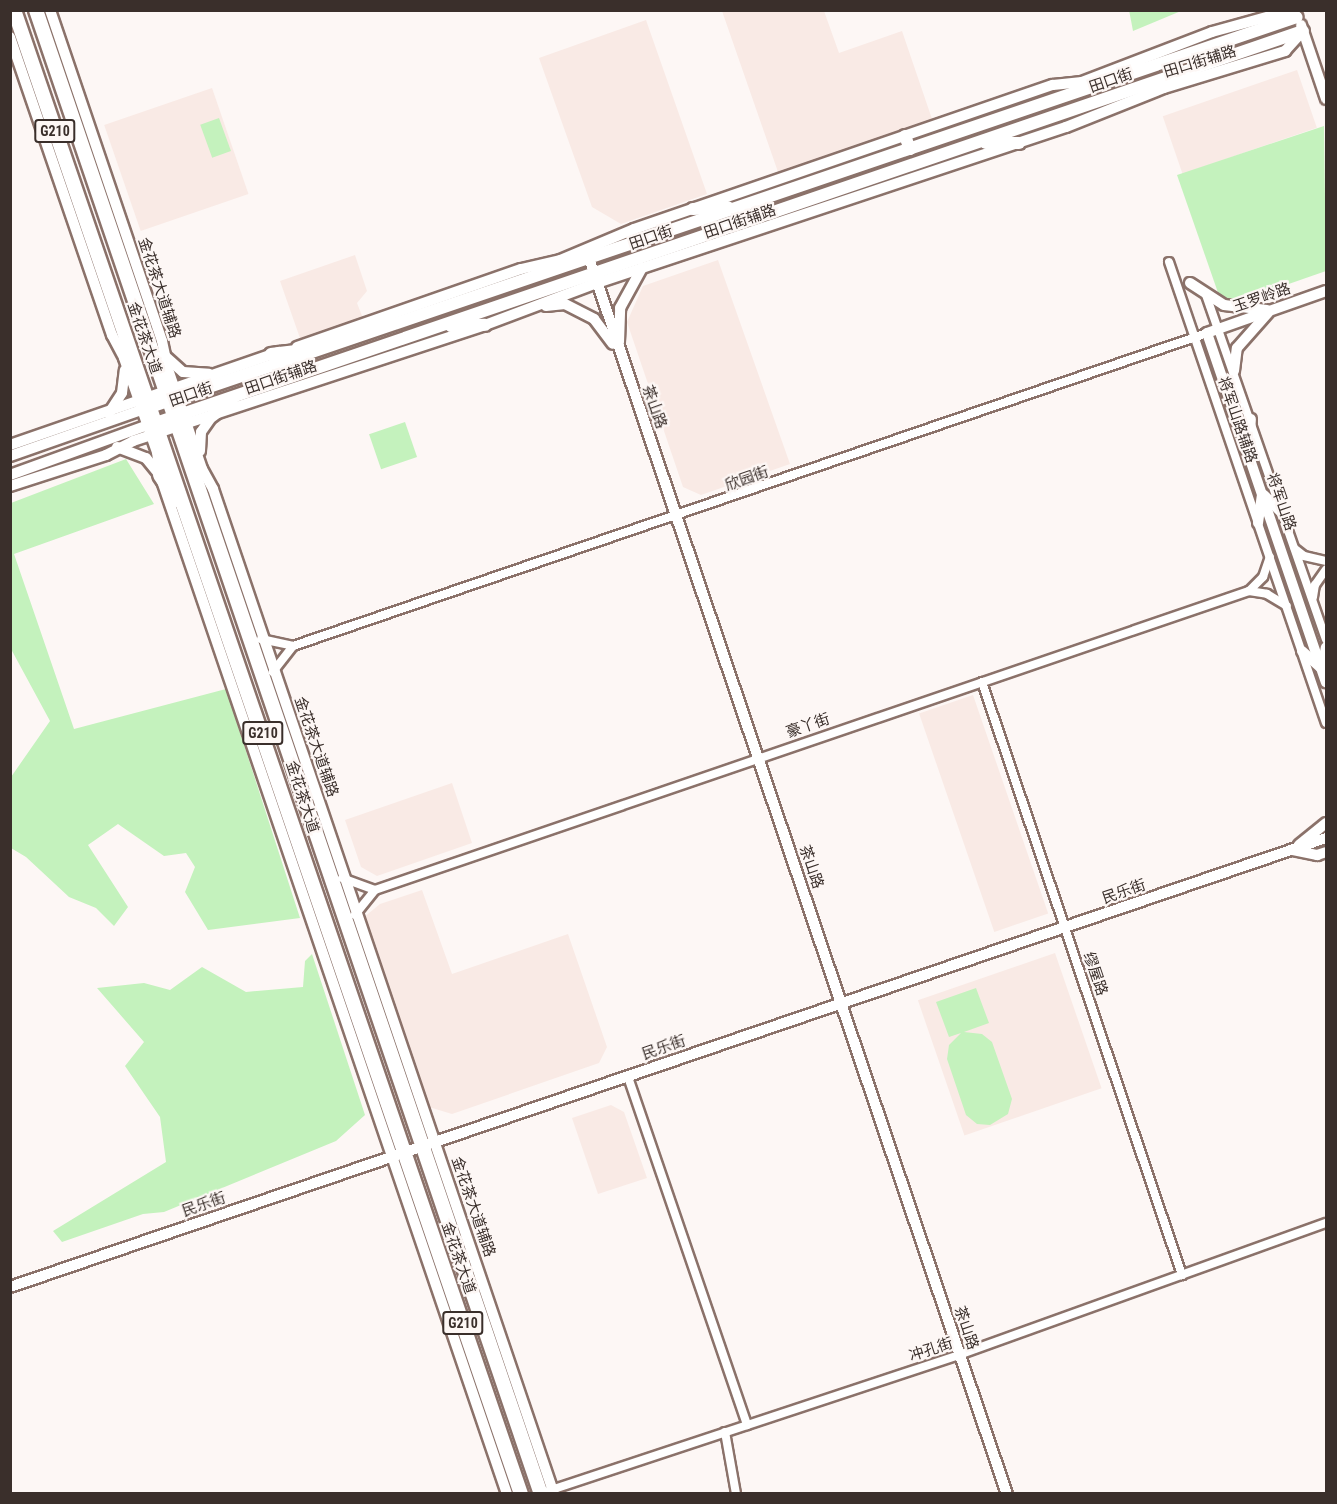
<!DOCTYPE html>
<meta charset="utf-8">
<style>
body{margin:0}
#map{position:relative;width:1337px;height:1504px;overflow:hidden;background:#fdf7f5;font-family:"Roboto Condensed","Noto Sans SC",sans-serif}
div>[style]{position:absolute}
[style*='--x']{left:calc(var(--x)*1px);top:calc(var(--y)*1px);width:calc(var(--w)*1px);rotate:calc(var(--a)*1deg)}
.built>*{inset:0;background:#f9eae5;transform-origin:0 0}
.green>*{inset:0;background:#c4f2bd;transform-origin:0 0}
.roads{filter:drop-shadow(2px 0 #8b726a) drop-shadow(-2px 0 #8b726a) drop-shadow(0 2px #8b726a) drop-shadow(0 -2px #8b726a)}
.street>*{height:8px;margin:-4px;padding:0 4px;transform-origin:4px;border-radius:4px;background:#fff}
.secondary>*{height:10px;margin:-5px;padding:0 5px;transform-origin:5px;border-radius:5px;background:#fff}
.primary>*{height:12px;margin:-6px;padding:0 6px;transform-origin:6px;border-radius:6px;background:#fff}
.highway>*{height:14px;margin:-7px;padding:0 7px;transform-origin:7px;border-radius:7px;background:#fff}
span{translate:-50% -50%;white-space:nowrap;text-align:center;line-height:1.15;-webkit-text-stroke:4.5px #fdf7f5;paint-order:stroke}
.shield-label span{padding:2px 4px;background:#fdf7f5;border:2px solid;border-radius:4px;-webkit-text-stroke-width:0}
.shield-label{font-size:14px;color:#3a2f2b;font-weight:700}
.street-label{font-size:15px;color:#3a2f2b}
.frame{position:absolute;inset:0;border:12px solid #3a2f2b;pointer-events:none}
</style>
<div id="map">
<div class="built">
<div style="clip-path:polygon(722px 11px,824px 11px,839px 53px,902px 31px,932px 119px,778px 172px)"></div>
<div style="clip-path:polygon(646px 20px,707px 194px,621px 224px,592px 207px,539px 58px)"></div>
<div style="left:1297px;top:70px;width:61px;height:142px;rotate:71deg"></div>
<div style="left:212px;top:88px;width:112px;height:114px;rotate:71deg"></div>
<div style="clip-path:polygon(355px 255px,367px 291px,357px 303px,364px 321px,301px 341px,280px 281px)"></div>
<div style="clip-path:polygon(718px 260px,790px 464px,701px 495px,683px 487px,627px 322px,643px 286px)"></div>
<div style="left:973px;top:695px;width:231px;height:57px;rotate:71deg"></div>
<div style="clip-path:polygon(452px 783px,472px 843px,377px 876px,361px 867px,345px 820px)"></div>
<div style="clip-path:polygon(422px 890px,452px 974px,568px 934px,607px 1047px,599px 1063px,452px 1114px,429px 1107px,363px 918px,380px 904px)"></div>
<div style="left:1055px;top:953px;width:143px;height:145px;rotate:71deg"></div>
<div style="clip-path:polygon(611px 1105px,624px 1112px,647px 1178px,598px 1194px,572px 1118px)"></div>
</div>
<div class="green">
<div style="clip-path:polygon(1129px 10px,1181px 10px,1181px 11px,1133px 31px)"></div>
<div style="left:219px;top:118px;width:35px;height:20px;rotate:70deg"></div>
<div style="clip-path:polygon(1324px 126px,1326px 271px,1223px 307px,1177px 175px)"></div>
<div style="left:405px;top:422px;width:37px;height:38px;rotate:71deg"></div>
<div style="clip-path:polygon(126px 459px,154px 504px,14px 554px,74px 729px,226px 689px,300px 918px,208px 930px,185px 892px,195px 867px,186px 853px,164px 856px,118px 824px,88px 845px,128px 907px,114px 926px,96px 908px,69px 897px,26px 857px,11px 848px,11px 777px,50px 721px,11px 649px,11px 503px)"></div>
<div style="clip-path:polygon(312px 954px,365px 1115px,336px 1141px,164px 1212px,143px 1214px,62px 1242px,53px 1231px,166px 1162px,160px 1117px,125px 1066px,144px 1042px,97px 988px,144px 983px,170px 990px,202px 967px,246px 992px,303px 987px,305px 961px)"></div>
<div style="clip-path:polygon(976px 988px,989px 1023px,964px 1032px,982px 1034px,992px 1042px,1012px 1099px,1008px 1114px,990px 1125px,977px 1124px,966px 1115px,947px 1059px,949px 1045px,961px 1033px,949px 1037px,936px 1002px)"></div>
</div>
<div class="roads">
<div class="street">
<div style="--x:1169;--y:262;--w:487;--a:71.2"></div>
<div style="--x:1206;--y:295;--w:365;--a:70.8"></div>
<div style="--x:1295;--y:549;--w:11;--a:38"></div>
<div style="--x:1304;--y:556;--w:23;--a:13"></div>
<div style="--x:1249;--y:591;--w:20;--a:-45"></div>
<div style="--x:1263;--y:577;--w:21;--a:-71"></div>
<div style="--x:1313;--y:597;--w:12;--a:-81"></div>
<div style="--x:1315;--y:585;--w:19;--a:-55"></div>
<div style="--x:261;--y:639;--w:33;--a:12"></div>
<div style="--x:293;--y:646;--w:33;--a:128"></div>
<div style="--x:293;--y:646;--w:966;--a:-18.9"></div>
<div style="--x:982;--y:682;--w:626;--a:71.36"></div>
<div style="--x:342;--y:878;--w:35;--a:20"></div>
<div style="--x:375;--y:890;--w:32;--a:129"></div>
<div style="--x:375;--y:890;--w:924;--a:-18.89"></div>
<div style="--x:1249;--y:591;--w:18;--a:9"></div>
<div style="--x:1267;--y:594;--w:23;--a:31"></div>
<div style="--x:628;--y:1077;--w:368;--a:71.1"></div>
<div style="--x:725;--y:1432;--w:63;--a:79.9"></div>
<div style="--x:548;--y:1491;--w:433;--a:-18.3"></div>
<div style="--x:959;--y:1355;--w:390;--a:-19.8"></div>
</div>
<div class="secondary">
<div style="--x:50;--y:10;--w:349;--a:71.3"></div>
<div style="--x:162;--y:341;--w:29;--a:78"></div>
<div style="--x:168;--y:369;--w:106;--a:71.2"></div>
<div style="--x:202;--y:469;--w:23;--a:61"></div>
<div style="--x:213;--y:489;--w:1061;--a:71.26"></div>
<div style="--x:1301;--y:25;--w:78;--a:71.3"></div>
<div style="--x:10;--y:37;--w:315;--a:71.1"></div>
<div style="--x:112;--y:335;--w:26;--a:62"></div>
<div style="--x:124;--y:358;--w:100;--a:70.7"></div>
<div style="--x:157;--y:452;--w:23;--a:83"></div>
<div style="--x:160;--y:475;--w:1076;--a:71.19"></div>
<div style="--x:587;--y:252;--w:1311;--a:71.32"></div>
<div style="--x:1190;--y:283;--w:40;--a:32.9"></div>
<div style="--x:1224;--y:305;--w:43;--a:6.6"></div>
<div style="--x:1326;--y:291;--w:126;--a:160.6"></div>
<div style="--x:1207;--y:333;--w:369;--a:71.2"></div>
<div style="--x:546;--y:306;--w:19;--a:-6"></div>
<div style="--x:565;--y:304;--w:33;--a:27"></div>
<div style="--x:594;--y:319;--w:31;--a:53"></div>
<div style="--x:619;--y:342;--w:34;--a:-88"></div>
<div style="--x:620;--y:308;--w:46;--a:-61.2"></div>
<div style="--x:297;--y:347;--w:237;--a:-19.2"></div>
<div style="--x:521;--y:269;--w:40;--a:-13"></div>
<div style="--x:560;--y:260;--w:80;--a:-22.7"></div>
<div style="--x:634;--y:229;--w:443;--a:-19"></div>
<div style="--x:1053;--y:85;--w:29;--a:-6"></div>
<div style="--x:1082;--y:82;--w:139;--a:-21"></div>
<div style="--x:1212;--y:32;--w:60;--a:-15.4"></div>
<div style="--x:1270;--y:16;--w:25;--a:2"></div>
<div style="--x:165;--y:356;--w:24;--a:42"></div>
<div style="--x:183;--y:372;--w:26;--a:4"></div>
<div style="--x:1234;--y:371;--w:23;--a:-83"></div>
<div style="--x:1237;--y:348;--w:47;--a:-48.5"></div>
<div style="--x:109;--y:413;--w:24;--a:-57"></div>
<div style="--x:122;--y:393;--w:23;--a:-83"></div>
<div style="--x:10;--y:445;--w:285;--a:-19.1"></div>
<div style="--x:1249;--y:446;--w:27;--a:-86"></div>
<div style="--x:117;--y:447;--w:31;--a:21"></div>
<div style="--x:146;--y:458;--w:22;--a:51"></div>
<div style="--x:200;--y:451;--w:19;--a:-87"></div>
<div style="--x:201;--y:432;--w:19;--a:-55"></div>
<div style="--x:10;--y:456;--w:145;--a:-19.3"></div>
<div style="--x:10;--y:475;--w:153;--a:-19.9"></div>
<div style="--x:10;--y:486;--w:101;--a:-17.9"></div>
<div style="--x:106;--y:455;--w:30;--a:-27"></div>
<div style="--x:133;--y:441;--w:371;--a:-18.2"></div>
<div style="--x:485;--y:325;--w:120;--a:-20.6"></div>
<div style="--x:597;--y:283;--w:494;--a:-18.4"></div>
<div style="--x:1066;--y:127;--w:105;--a:-21.7"></div>
<div style="--x:1164;--y:88;--w:127;--a:-17"></div>
<div style="--x:1285;--y:51;--w:25;--a:-48"></div>
<div style="--x:1264;--y:495;--w:27;--a:45"></div>
<div style="--x:1258;--y:523;--w:27;--a:-82"></div>
<div style="--x:1302;--y:651;--w:27;--a:42"></div>
<div style="--x:1322;--y:669;--w:22;--a:-80"></div>
<div style="--x:1299;--y:845;--w:35;--a:-39"></div>
<div style="--x:1293;--y:850;--w:25;--a:12"></div>
<div style="--x:1317;--y:855;--w:9;--a:-18"></div>
<div style="--x:10;--y:1287;--w:1390;--a:-18.84"></div>
</div>
<div class="primary">
<div style="--x:905;--y:136;--w:14;--a:69"></div>
<div style="--x:986;--y:143;--w:33;--a:0"></div>
<div style="--x:693;--y:209;--w:35;--a:-3"></div>
<div style="--x:451;--y:326;--w:34;--a:-2"></div>
<div style="--x:271;--y:354;--w:38;--a:-7"></div>
<div style="--x:150;--y:407;--w:1211;--a:-18.78"></div>
<div style="--x:212;--y:416;--w:25;--a:-37"></div>
<div style="--x:156;--y:423;--w:1212;--a:-18.87"></div>
</div>
<div class="highway">
<div style="--x:14;--y:10;--w:1568;--a:71.14"></div>
<div style="--x:36;--y:10;--w:1568;--a:71.21"></div>
<div style="--x:160;--y:475;--w:30;--a:56"></div>
</div>
</div>
<div class="shield-label">
<span style="left:55px;top:131px">G210</span>
<span style="left:263px;top:733px">G210</span>
<span style="left:463px;top:1323px">G210</span>
</div>
<div class="street-label">
<span style="left:1200px;top:62px;rotate:-17deg">田口街辅路</span>
<span style="left:1111px;top:81px;rotate:-19deg">田口街</span>
<span style="left:740px;top:222px;rotate:-19deg">田口街辅路</span>
<span style="left:651px;top:238px;rotate:-19deg">田口街</span>
<span style="left:159px;top:288px;rotate:72deg">金花茶大道辅路</span>
<span style="left:1262px;top:298px;rotate:-19deg">玉罗岭路</span>
<span style="left:144px;top:338px;rotate:71deg">金花茶大道</span>
<span style="left:281px;top:378px;rotate:-19deg">田口街辅路</span>
<span style="left:191px;top:395px;rotate:-19deg">田口街</span>
<span style="left:654px;top:407px;rotate:70deg">茶山路</span>
<span style="left:1237px;top:420px;rotate:71deg">将军山路辅路</span>
<span style="left:747px;top:479px;rotate:-19deg">欣园街</span>
<span style="left:1281px;top:502px;rotate:71deg">将军山路</span>
<span style="left:808px;top:726px;rotate:-19deg">豪丫街</span>
<span style="left:316px;top:747px;rotate:71deg">金花茶大道辅路</span>
<span style="left:302px;top:797px;rotate:72deg">金花茶大道</span>
<span style="left:811px;top:867px;rotate:71deg">茶山路</span>
<span style="left:1124px;top:892px;rotate:-19deg">民乐街</span>
<span style="left:1095px;top:974px;rotate:71deg">缪屋路</span>
<span style="left:664px;top:1048px;rotate:-19deg">民乐街</span>
<span style="left:204px;top:1205px;rotate:-19deg">民乐街</span>
<span style="left:473px;top:1207px;rotate:71deg">金花茶大道辅路</span>
<span style="left:458px;top:1258px;rotate:71deg">金花茶大道</span>
<span style="left:966px;top:1328px;rotate:71deg">茶山路</span>
<span style="left:931px;top:1350px;rotate:-18deg">冲孔街</span>
</div>
<div class="frame"></div>
</div>
